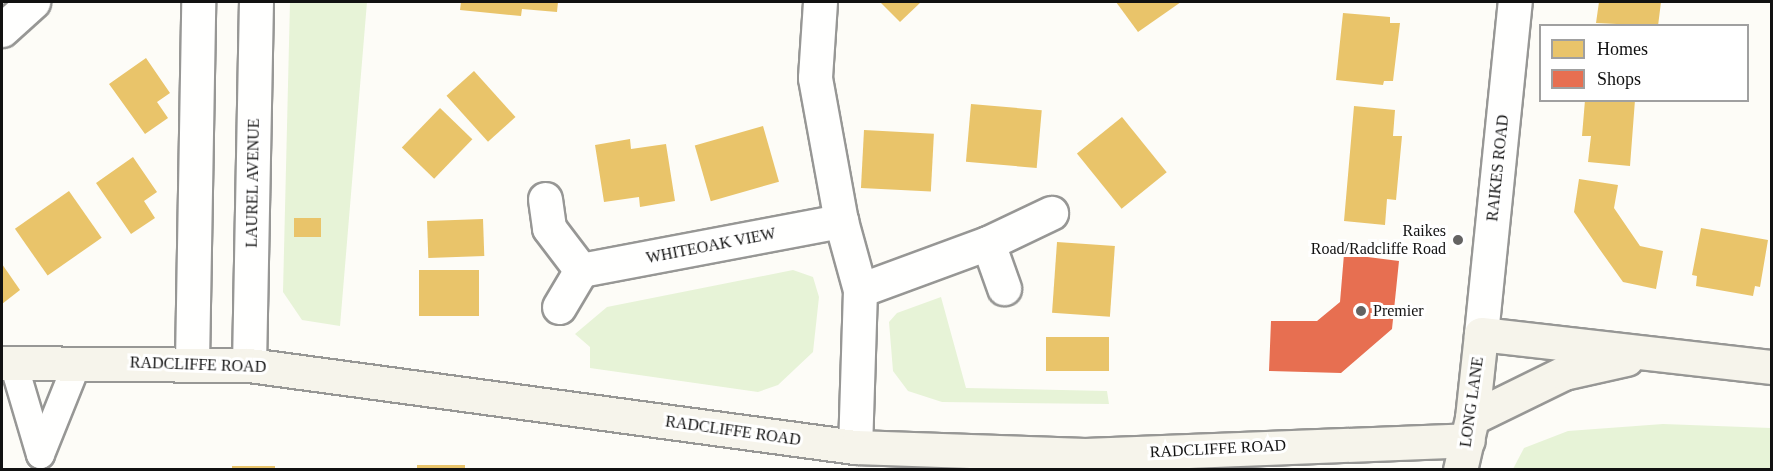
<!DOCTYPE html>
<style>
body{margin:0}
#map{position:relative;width:1773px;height:471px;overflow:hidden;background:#fdfcf7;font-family:Georgia,serif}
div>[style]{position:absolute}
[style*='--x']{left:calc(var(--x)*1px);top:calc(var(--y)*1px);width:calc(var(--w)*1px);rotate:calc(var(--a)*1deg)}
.green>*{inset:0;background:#e7f3d7}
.homes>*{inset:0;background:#e9c46a;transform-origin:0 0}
.shops>*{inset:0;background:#e76f51}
.roads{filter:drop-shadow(2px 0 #979795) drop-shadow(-2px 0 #979795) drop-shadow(0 2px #979795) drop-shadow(0 -2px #979795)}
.lane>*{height:27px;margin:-13.5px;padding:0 13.5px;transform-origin:13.5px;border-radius:13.5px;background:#fffffe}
.street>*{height:33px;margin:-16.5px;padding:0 16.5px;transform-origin:16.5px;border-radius:16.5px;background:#fffffe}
.secondary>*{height:33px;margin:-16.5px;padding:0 16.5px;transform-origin:16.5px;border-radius:16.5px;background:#f6f4eb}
.dots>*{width:16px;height:16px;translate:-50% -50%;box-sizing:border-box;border:3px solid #fff;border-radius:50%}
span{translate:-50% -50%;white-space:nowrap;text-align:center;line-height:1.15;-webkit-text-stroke:6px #fff;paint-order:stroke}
.street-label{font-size:16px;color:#111}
.poi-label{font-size:16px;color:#111}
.right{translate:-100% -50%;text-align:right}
.left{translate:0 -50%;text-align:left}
.frame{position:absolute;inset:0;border:3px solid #111;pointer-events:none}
.legend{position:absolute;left:1539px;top:24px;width:210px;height:78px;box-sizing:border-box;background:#fff;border:2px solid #a0a0a0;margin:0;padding:8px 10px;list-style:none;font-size:18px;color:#111}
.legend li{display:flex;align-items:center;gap:12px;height:30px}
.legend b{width:30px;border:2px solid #a0a0a0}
</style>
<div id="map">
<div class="green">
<div style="clip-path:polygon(290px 2px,367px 2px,340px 326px,302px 320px,283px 292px)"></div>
<div style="clip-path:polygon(793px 270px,813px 277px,819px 297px,813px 352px,778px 385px,758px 392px,590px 368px,590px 347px,575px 334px,607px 307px)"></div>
<div style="clip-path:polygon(941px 297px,966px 388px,1107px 391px,1109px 404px,942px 402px,908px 391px,893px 371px,889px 322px,897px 313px)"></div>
<div style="clip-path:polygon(1663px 424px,1771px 428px,1771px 469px,1513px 469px,1524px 448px,1568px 431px)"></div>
</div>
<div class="homes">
<div style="clip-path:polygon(461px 2px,558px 2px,557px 12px,522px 9px,521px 16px,460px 10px)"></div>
<div style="clip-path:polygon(880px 2px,921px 2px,900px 22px)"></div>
<div style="clip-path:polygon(1116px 2px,1181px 2px,1138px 32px)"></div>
<div style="clip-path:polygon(1599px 2px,1661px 2px,1658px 26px,1596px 23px)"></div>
<div style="clip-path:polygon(1343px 13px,1390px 17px,1390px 23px,1400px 23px,1393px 81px,1384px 81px,1383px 85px,1336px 80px)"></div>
<div style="clip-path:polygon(146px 58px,170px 93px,157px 102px,168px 118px,145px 134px,109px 84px)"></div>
<div style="left:474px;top:71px;width:62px;height:37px;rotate:48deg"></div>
<div style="clip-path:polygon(1585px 100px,1635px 100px,1630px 166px,1588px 162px,1591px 136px,1582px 136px)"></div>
<div style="left:971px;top:104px;width:71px;height:58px;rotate:5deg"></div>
<div style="clip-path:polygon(1354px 106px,1395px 110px,1393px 136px,1402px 136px,1396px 200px,1387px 199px,1385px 225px,1344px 221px)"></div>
<div style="left:440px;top:108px;width:45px;height:55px;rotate:44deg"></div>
<div style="left:1122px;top:117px;width:71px;height:58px;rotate:51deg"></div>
<div style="left:763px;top:126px;width:58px;height:71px;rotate:74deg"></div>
<div style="left:864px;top:130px;width:70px;height:58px;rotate:3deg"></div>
<div style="clip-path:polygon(630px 139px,631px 149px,666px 144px,675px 201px,640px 207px,639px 197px,604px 202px,595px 145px)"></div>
<div style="clip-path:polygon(133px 157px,157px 192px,144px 201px,155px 218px,131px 234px,96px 183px)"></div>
<div style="clip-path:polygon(1579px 179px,1618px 185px,1614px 208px,1640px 246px,1663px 251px,1656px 289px,1623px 282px,1598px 247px,1574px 212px)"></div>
<div style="left:69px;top:191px;width:57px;height:66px;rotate:55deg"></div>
<div style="left:294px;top:218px;width:27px;height:19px"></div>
<div style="left:483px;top:219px;width:37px;height:56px;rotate:88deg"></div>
<div style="clip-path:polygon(1701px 228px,1768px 240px,1760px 287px,1755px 286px,1753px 296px,1696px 286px,1697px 276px,1692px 275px)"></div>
<div style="left:1057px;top:242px;width:58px;height:71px;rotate:4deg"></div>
<div style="clip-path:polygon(2px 264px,20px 290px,2px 304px)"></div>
<div style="left:479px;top:270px;width:46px;height:60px;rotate:90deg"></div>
<div style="left:1046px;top:337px;width:63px;height:34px"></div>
<div style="left:417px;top:465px;width:48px;height:5px"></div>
<div style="left:232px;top:466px;width:43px;height:4px"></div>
</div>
<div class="shops">
<div style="clip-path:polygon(1344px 254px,1399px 261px,1392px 329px,1341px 373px,1269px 371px,1271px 321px,1317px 321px,1340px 302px)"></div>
</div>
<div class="roads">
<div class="lane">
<div style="--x:13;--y:363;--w:95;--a:73.5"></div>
<div style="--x:40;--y:454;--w:99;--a:-68.1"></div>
</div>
<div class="street">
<div style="--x:820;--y:2;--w:76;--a:93.8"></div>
<div style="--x:815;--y:78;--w:145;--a:79.7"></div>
<div style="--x:841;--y:221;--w:72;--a:74.6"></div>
<div style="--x:860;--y:290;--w:157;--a:91.8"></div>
<div style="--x:2;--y:30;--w:42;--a:-42.1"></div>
<div style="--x:545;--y:199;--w:29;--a:82"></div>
<div style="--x:549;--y:228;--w:53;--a:52.7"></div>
<div style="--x:581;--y:270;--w:43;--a:120.7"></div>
<div style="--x:988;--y:243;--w:48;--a:70.4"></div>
<div style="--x:581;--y:270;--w:265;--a:-10.7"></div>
<div style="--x:860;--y:290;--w:136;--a:-20.2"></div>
<div style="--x:988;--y:243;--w:70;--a:-25.5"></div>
<div style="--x:1481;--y:334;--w:334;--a:-84.2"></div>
<div style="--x:192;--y:362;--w:360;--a:-89"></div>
<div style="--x:249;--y:365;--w:363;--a:-88.9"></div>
</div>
<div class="secondary">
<div style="--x:2;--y:363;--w:247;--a:0.5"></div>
<div style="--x:249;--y:365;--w:612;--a:7.71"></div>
<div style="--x:855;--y:447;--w:230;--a:2"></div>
<div style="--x:1085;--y:455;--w:383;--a:-2.2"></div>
<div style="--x:1472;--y:418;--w:102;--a:-26.1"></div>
<div style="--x:1564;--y:373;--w:64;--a:-12.7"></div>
<div style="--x:1460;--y:470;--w:53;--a:-77"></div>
<div style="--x:1472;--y:418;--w:84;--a:-83.9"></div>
<div style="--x:1481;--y:334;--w:293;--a:6.5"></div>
</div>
</div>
<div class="dots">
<div style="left:1458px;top:240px;background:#646362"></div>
<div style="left:1361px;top:311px;background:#646362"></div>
</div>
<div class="street-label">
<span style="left:1498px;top:168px;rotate:-84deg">RAIKES ROAD</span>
<span style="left:253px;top:183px;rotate:-89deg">LAUREL AVENUE</span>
<span style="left:711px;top:246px;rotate:-11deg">WHITEOAK VIEW</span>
<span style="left:198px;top:365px;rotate:2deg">RADCLIFFE ROAD</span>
<span style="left:1472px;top:402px;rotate:-82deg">LONG LANE</span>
<span style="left:733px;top:431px;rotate:8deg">RADCLIFFE ROAD</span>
<span style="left:1218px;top:449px;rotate:-3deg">RADCLIFFE ROAD</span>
</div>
<div class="poi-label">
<span class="right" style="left:1446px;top:240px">Raikes<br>Road/Radcliffe Road</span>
<span class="left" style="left:1373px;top:311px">Premier</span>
</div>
<div class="frame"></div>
<ul class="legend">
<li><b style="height:16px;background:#e9c46a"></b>Homes</li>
<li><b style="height:16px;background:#e76f51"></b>Shops</li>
</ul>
</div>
